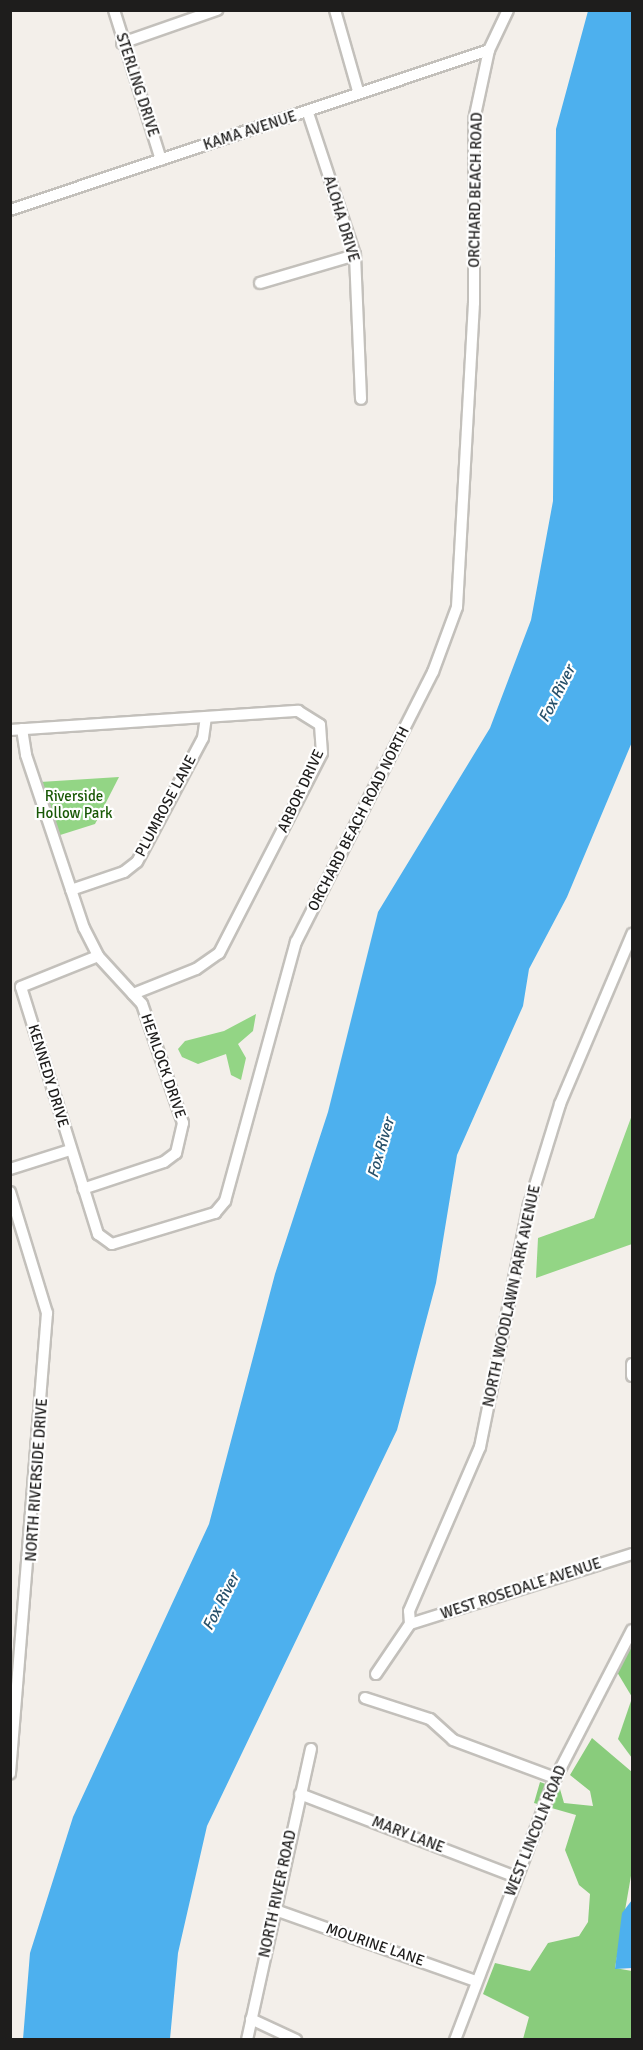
<!DOCTYPE html>
<style>
body{margin:0}
#map{position:relative;width:643px;height:2050px;overflow:hidden;background:#f3efea;font-family:Signika,sans-serif}
div>[style]{position:absolute}
[style*='--x']{left:calc(var(--x)*1px);top:calc(var(--y)*1px);width:calc(var(--w)*1px);rotate:calc(var(--a)*1deg)}
.green>*{inset:0;background:#93d585}
.forest>*{inset:0;background:#89cc7c}
.water>*{inset:0;background:#4db0ee}
.roads{filter:drop-shadow(2px 0 #c3c0bb) drop-shadow(-2px 0 #c3c0bb) drop-shadow(0 2px #c3c0bb) drop-shadow(0 -2px #c3c0bb)}
.minor>*{height:10px;margin:-5px;padding:0 5px;transform-origin:5px;border-radius:5px;background:#fff}
span{translate:-50% -50%;white-space:nowrap;text-align:center;line-height:1.15;-webkit-text-stroke:4.5px #fff;paint-order:stroke}
.street-label{font-size:15px;color:#1e1d1c}
.park-label{font-size:15px;color:#185805}
.water-label{font-size:16px;color:#27506a;font-style:italic}
.frame{position:absolute;inset:0;border:12px solid #1e1d1c;pointer-events:none}
</style>
<div id="map">
<div class="green">
<div style="clip-path:polygon(119px 777px,95px 824px,57px 836px,40px 782px)"></div>
<div style="clip-path:polygon(256px 1014px,253px 1031px,238px 1044px,246px 1058px,241px 1080px,231px 1075px,226px 1054px,198px 1064px,182px 1057px,178px 1049px,185px 1041px,224px 1031px)"></div>
<div style="clip-path:polygon(632px 1115px,632px 1244px,536px 1278px,538px 1238px,594px 1218px)"></div>
</div>
<div class="forest">
<div style="clip-path:polygon(632px 1641px,632px 1697px,617px 1672px)"></div>
<div style="clip-path:polygon(632px 1698px,632px 1758px,618px 1739px)"></div>
<div style="clip-path:polygon(592px 1738px,632px 1772px,632px 1870px,615px 1968px,632px 1971px,632px 2039px,523px 2039px,529px 2017px,483px 1994px,495px 1963px,530px 1971px,548px 1943px,579px 1936px,588px 1922px,590px 1894px,579px 1885px,565px 1850px,576px 1815px,534px 1803px,540px 1782px,560px 1789px,564px 1803px,593px 1806px,590px 1791px,570px 1775px)"></div>
</div>
<div class="water">
<div style="clip-path:polygon(588px 11px,632px 11px,632px 742px,567px 897px,529px 969px,523px 1006px,457px 1155px,436px 1283px,397px 1430px,207px 1826px,178px 1953px,170px 2039px,23px 2039px,30px 1953px,73px 1817px,209px 1524px,275px 1274px,328px 1112px,378px 912px,490px 728px,531px 620px,553px 501px,556px 129px)"></div>
<div style="clip-path:polygon(632px 1900px,632px 1968px,615px 1969px,622px 1913px)"></div>
</div>
<div class="roads">
<div class="minor">
<div style="--x:114;--y:10;--w:157;--a:72.6"></div>
<div style="--x:335;--y:10;--w:84;--a:74.1"></div>
<div style="--x:122;--y:43;--w:101;--a:-19.2"></div>
<div style="--x:308;--y:113;--w:150;--a:71.7"></div>
<div style="--x:355;--y:255;--w:144;--a:87.6"></div>
<div style="--x:10;--y:210;--w:505;--a:-18.47"></div>
<div style="--x:260;--y:283;--w:99;--a:-16.4"></div>
<div style="--x:22;--y:729;--w:26;--a:81"></div>
<div style="--x:26;--y:755;--w:182;--a:71.5"></div>
<div style="--x:84;--y:928;--w:31;--a:63"></div>
<div style="--x:98;--y:956;--w:65;--a:47.5"></div>
<div style="--x:142;--y:1004;--w:126;--a:71"></div>
<div style="--x:183;--y:1123;--w:31;--a:103"></div>
<div style="--x:176;--y:1153;--w:15;--a:143"></div>
<div style="--x:164;--y:1162;--w:85;--a:161.6"></div>
<div style="--x:10;--y:730;--w:289;--a:-3.8"></div>
<div style="--x:298;--y:711;--w:26;--a:32"></div>
<div style="--x:320;--y:725;--w:28;--a:86"></div>
<div style="--x:322;--y:753;--w:225;--a:117.2"></div>
<div style="--x:219;--y:953;--w:28;--a:145"></div>
<div style="--x:196;--y:969;--w:68;--a:158.4"></div>
<div style="--x:71;--y:890;--w:56;--a:-18.8"></div>
<div style="--x:124;--y:872;--w:16;--a:-38"></div>
<div style="--x:137;--y:862;--w:140;--a:-62"></div>
<div style="--x:203;--y:738;--w:21;--a:-82"></div>
<div style="--x:98;--y:956;--w:83;--a:158.1"></div>
<div style="--x:21;--y:987;--w:259;--a:72.7"></div>
<div style="--x:98;--y:1234;--w:17;--a:36"></div>
<div style="--x:112;--y:1244;--w:108;--a:-16.8"></div>
<div style="--x:215;--y:1213;--w:16;--a:-50"></div>
<div style="--x:225;--y:1201;--w:269;--a:-74.7"></div>
<div style="--x:296;--y:942;--w:303;--a:-63.1"></div>
<div style="--x:433;--y:672;--w:69;--a:-69.7"></div>
<div style="--x:457;--y:607;--w:304;--a:-86.8"></div>
<div style="--x:474;--y:303;--w:183;--a:-90"></div>
<div style="--x:474;--y:120;--w:72;--a:-77.9"></div>
<div style="--x:489;--y:50;--w:44;--a:-64.6"></div>
<div style="--x:10;--y:1169;--w:63;--a:-17.6"></div>
<div style="--x:10;--y:1192;--w:127;--a:73"></div>
<div style="--x:47;--y:1313;--w:462;--a:94.6"></div>
<div style="--x:632;--y:1364;--w:12;--a:90"></div>
<div style="--x:410;--y:1624;--w:13;--a:-94"></div>
<div style="--x:409;--y:1611;--w:179;--a:-66.6"></div>
<div style="--x:480;--y:1447;--w:247;--a:-78.6"></div>
<div style="--x:529;--y:1205;--w:106;--a:-72.9"></div>
<div style="--x:560;--y:1104;--w:185;--a:-67"></div>
<div style="--x:410;--y:1624;--w:233;--a:-17.5"></div>
<div style="--x:376;--y:1674;--w:60;--a:-55.8"></div>
<div style="--x:365;--y:1698;--w:68;--a:17.9"></div>
<div style="--x:430;--y:1719;--w:31;--a:42"></div>
<div style="--x:453;--y:1740;--w:109;--a:20.4"></div>
<div style="--x:300;--y:1794;--w:231;--a:21"></div>
<div style="--x:275;--y:1910;--w:213;--a:19.5"></div>
<div style="--x:251;--y:2019;--w:50;--a:25"></div>
<div style="--x:247;--y:2040;--w:298;--a:-77.6"></div>
<div style="--x:455;--y:2040;--w:275;--a:-69.1"></div>
<div style="--x:553;--y:1783;--w:172;--a:-62.7"></div>
</div>
</div>
<div class="street-label">
<span style="left:137px;top:85px;rotate:72deg">STERLING DRIVE</span>
<span style="left:250px;top:131px;rotate:-18deg">KAMA AVENUE</span>
<span style="left:476px;top:190px;rotate:-89deg">ORCHARD BEACH ROAD</span>
<span style="left:341px;top:219px;rotate:73deg">ALOHA DRIVE</span>
<span style="left:301px;top:791px;rotate:-65deg">ARBOR DRIVE</span>
<span style="left:166px;top:806px;rotate:-62deg">PLUMROSE LANE</span>
<span style="left:359px;top:819px;rotate:-63deg">ORCHARD BEACH ROAD NORTH</span>
<span style="left:163px;top:1066px;rotate:71deg">HEMLOCK DRIVE</span>
<span style="left:48px;top:1076px;rotate:73deg">KENNEDY DRIVE</span>
<span style="left:512px;top:1296px;rotate:-78deg">NORTH WOODLAWN PARK AVENUE</span>
<span style="left:37px;top:1480px;rotate:-86deg">NORTH RIVERSIDE DRIVE</span>
<span style="left:521px;top:1589px;rotate:-18deg">WEST ROSEDALE AVENUE</span>
<span style="left:536px;top:1831px;rotate:-68deg">WEST LINCOLN ROAD</span>
<span style="left:408px;top:1835px;rotate:21deg">MARY LANE</span>
<span style="left:278px;top:1894px;rotate:-78deg">NORTH RIVER ROAD</span>
<span style="left:375px;top:1945px;rotate:19deg">MOURINE LANE</span>
</div>
<div class="park-label">
<span style="left:74px;top:805px">Riverside<br>Hollow Park</span>
</div>
<div class="water-label">
<span style="left:557px;top:694px;rotate:-63deg">Fox River</span>
<span style="left:381px;top:1148px;rotate:-74deg">Fox River</span>
<span style="left:221px;top:1602px;rotate:-63deg">Fox River</span>
</div>
<div class="frame"></div>
</div>
